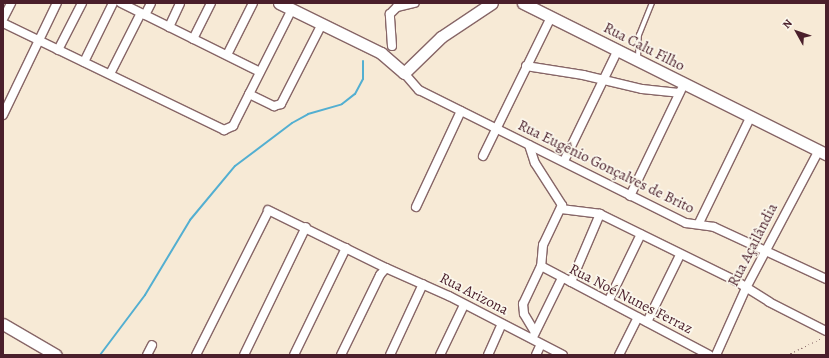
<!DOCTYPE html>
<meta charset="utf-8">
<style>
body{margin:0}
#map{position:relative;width:829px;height:358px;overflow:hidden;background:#f7ead6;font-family:Alegreya,serif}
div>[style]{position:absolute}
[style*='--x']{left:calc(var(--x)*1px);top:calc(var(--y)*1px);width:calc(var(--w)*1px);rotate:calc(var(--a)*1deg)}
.stream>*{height:2px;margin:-1px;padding:0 1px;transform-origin:1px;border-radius:1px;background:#53afd1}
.path>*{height:1px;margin-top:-0.5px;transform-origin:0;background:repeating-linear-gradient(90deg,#876667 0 1px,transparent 0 4px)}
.roads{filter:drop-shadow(1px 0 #876667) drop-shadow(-1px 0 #876667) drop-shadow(0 1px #876667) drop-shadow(0 -1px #876667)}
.lane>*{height:4px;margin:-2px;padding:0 2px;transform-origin:2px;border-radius:2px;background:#fff}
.street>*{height:8px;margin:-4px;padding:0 4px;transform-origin:4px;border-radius:4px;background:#fff}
.secondary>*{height:11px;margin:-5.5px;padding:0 5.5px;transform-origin:5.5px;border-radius:5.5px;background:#fff}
span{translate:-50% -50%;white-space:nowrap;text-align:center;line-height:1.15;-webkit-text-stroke:3.5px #fbf7ec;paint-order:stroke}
.street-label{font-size:15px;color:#4a1f2b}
.frame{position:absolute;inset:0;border:4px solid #4a1f2b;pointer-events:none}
.north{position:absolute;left:777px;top:12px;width:40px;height:40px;-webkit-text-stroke:3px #fbf7ec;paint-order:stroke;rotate:310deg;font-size:11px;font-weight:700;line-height:16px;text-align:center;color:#4a1f2b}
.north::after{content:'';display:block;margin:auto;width:14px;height:18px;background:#4a1f2b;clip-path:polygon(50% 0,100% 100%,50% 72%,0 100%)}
</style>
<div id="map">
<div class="stream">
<div style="--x:100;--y:355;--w:75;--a:-53.1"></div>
<div style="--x:145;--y:295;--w:87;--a:-59"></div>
<div style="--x:190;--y:220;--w:70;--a:-50.2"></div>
<div style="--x:235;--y:166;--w:71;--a:-37"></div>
<div style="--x:292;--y:123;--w:18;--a:-29"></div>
<div style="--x:308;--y:114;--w:35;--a:-16"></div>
<div style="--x:342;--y:104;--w:16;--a:-38"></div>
<div style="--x:355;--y:94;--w:17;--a:-62"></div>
<div style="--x:363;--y:79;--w:18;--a:-90"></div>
</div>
<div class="path">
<div style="--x:787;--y:355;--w:39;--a:-26"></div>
</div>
<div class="roads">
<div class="lane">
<div style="--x:638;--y:58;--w:23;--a:-88"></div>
<div style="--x:639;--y:35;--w:35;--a:-68"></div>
</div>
<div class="street">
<div style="--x:121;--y:3;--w:155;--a:26.4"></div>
<div style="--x:145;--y:15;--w:13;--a:-63"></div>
<div style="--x:3;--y:19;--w:18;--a:-63"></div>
<div style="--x:3;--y:23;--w:246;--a:25.8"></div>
<div style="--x:224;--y:130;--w:10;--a:-24"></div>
<div style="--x:233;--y:126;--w:131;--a:-63.2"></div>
<div style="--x:169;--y:27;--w:26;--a:-65"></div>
<div style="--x:193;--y:39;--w:40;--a:-63.4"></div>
<div style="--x:392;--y:46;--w:32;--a:-94"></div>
<div style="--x:390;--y:14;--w:10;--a:-45"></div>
<div style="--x:397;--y:7;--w:18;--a:-13"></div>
<div style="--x:58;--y:50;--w:53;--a:-62.9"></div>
<div style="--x:227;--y:55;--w:58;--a:-63.4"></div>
<div style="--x:84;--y:62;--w:66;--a:-63.8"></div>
<div style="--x:526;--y:66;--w:58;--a:9"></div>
<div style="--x:583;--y:75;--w:61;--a:13.3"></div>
<div style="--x:642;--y:89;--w:37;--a:6"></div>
<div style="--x:404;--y:73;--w:23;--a:49"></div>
<div style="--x:419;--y:90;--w:298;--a:26.5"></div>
<div style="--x:686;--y:223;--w:28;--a:8"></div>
<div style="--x:714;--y:227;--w:123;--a:24.9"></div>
<div style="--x:110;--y:74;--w:68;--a:-63.1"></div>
<div style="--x:249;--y:94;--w:28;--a:26"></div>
<div style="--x:274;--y:106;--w:7;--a:-16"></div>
<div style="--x:281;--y:104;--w:90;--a:-62.9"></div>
<div style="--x:3;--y:115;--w:124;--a:-64.3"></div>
<div style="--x:529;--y:145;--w:19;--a:72"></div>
<div style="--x:535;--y:163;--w:50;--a:57.3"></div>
<div style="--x:562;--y:205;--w:44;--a:115.4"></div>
<div style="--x:543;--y:245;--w:21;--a:95"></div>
<div style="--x:541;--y:266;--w:42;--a:115.3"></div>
<div style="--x:523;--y:304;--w:10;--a:84"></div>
<div style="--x:524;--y:314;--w:21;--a:59"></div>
<div style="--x:483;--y:156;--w:155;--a:-63.9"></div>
<div style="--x:564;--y:161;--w:123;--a:-64.1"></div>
<div style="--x:630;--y:196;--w:118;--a:-64.3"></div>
<div style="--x:416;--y:207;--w:106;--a:-64.9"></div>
<div style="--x:561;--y:209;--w:39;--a:7"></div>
<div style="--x:600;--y:214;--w:152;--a:26.2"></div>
<div style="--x:736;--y:281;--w:39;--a:32"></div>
<div style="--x:769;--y:302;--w:64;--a:27"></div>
<div style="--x:268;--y:210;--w:131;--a:26.2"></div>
<div style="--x:699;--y:223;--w:119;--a:-64.1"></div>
<div style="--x:541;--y:266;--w:190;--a:27.9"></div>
<div style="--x:571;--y:282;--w:74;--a:-66.9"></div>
<div style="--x:609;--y:300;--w:73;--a:-64.1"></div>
<div style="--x:647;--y:322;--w:75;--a:-63.8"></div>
<div style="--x:534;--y:335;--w:64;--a:-63.8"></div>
<div style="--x:147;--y:355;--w:11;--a:-63"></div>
<div style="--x:196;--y:355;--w:158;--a:-63.3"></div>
<div style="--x:244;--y:355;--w:142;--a:-64.2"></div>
<div style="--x:294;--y:355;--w:119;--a:-64.1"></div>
<div style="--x:341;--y:355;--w:89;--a:-64"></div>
<div style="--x:380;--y:275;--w:9;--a:-49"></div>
<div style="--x:386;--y:268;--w:69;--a:24"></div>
<div style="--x:449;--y:296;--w:128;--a:27.4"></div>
<div style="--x:390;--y:355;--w:78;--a:-65.1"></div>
<div style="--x:440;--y:355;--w:55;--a:-64.4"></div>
<div style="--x:488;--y:355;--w:34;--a:-66"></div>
<div style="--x:536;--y:355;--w:12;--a:-66"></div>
<div style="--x:619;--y:355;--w:42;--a:-63.4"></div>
<div style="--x:716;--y:355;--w:73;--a:-65.9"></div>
<div style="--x:746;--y:288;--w:156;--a:-62.1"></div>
</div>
<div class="secondary">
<div style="--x:279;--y:3;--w:114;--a:26.1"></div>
<div style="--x:381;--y:53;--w:30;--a:41"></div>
<div style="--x:404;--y:73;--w:52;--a:-44.2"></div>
<div style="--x:441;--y:37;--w:61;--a:-33.7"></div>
<div style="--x:523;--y:3;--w:339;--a:26.5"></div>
<div style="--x:3;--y:324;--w:61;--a:30.3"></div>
</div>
</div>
<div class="street-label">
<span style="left:644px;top:47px;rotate:27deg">Rua Calu Filho</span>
<span style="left:606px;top:167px;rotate:26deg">Rua Eugênio Gonçalves de Brito</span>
<span style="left:753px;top:245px;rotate:-63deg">Rua Açailândia</span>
<span style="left:474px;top:294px;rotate:27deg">Rua Arizona</span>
<span style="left:631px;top:299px;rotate:27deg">Rua Noé Nunes Ferraz</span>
</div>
<div class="frame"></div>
<div class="north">N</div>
</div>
